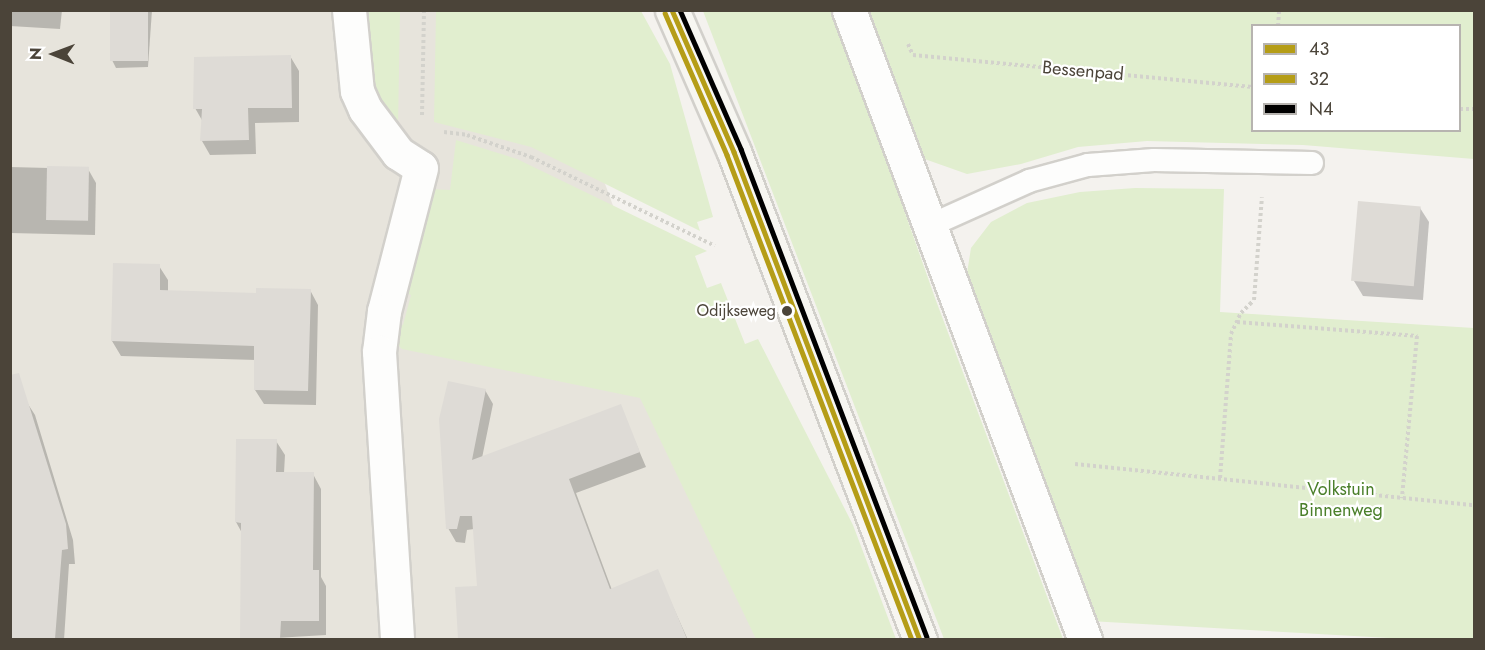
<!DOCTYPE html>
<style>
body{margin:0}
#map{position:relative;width:1485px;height:650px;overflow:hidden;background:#f4f2ee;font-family:Jost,sans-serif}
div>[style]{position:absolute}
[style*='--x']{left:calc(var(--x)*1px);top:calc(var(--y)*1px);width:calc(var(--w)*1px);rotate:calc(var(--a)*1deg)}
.residential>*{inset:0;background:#e7e4dc}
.green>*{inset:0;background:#e1eecf}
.shadow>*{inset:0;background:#0003}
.building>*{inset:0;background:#dedbd6;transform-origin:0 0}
.path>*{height:4px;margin-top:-2px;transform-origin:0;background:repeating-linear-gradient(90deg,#d3d2cc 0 3px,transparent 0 6px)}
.roads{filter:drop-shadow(2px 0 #d2d0cb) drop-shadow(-2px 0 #d2d0cb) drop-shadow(0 2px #d2d0cb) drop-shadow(0 -2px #d2d0cb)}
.service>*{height:22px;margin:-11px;padding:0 11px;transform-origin:11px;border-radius:11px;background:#fdfdfc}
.minor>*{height:33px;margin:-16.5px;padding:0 16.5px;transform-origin:16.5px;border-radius:16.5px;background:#fdfdfc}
.secondary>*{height:33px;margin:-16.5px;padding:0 16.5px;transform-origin:16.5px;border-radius:16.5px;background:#f7f6f1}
.bus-1>*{height:4.5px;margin:-2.25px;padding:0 2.25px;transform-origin:2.25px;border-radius:2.25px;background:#b59d17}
.bus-2>*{height:4.5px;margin:-2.25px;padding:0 2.25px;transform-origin:2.25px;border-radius:2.25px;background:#b59d17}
.bus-3>*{height:4.5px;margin:-2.25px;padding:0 2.25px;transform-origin:2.25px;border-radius:2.25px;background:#000}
.dots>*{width:16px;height:16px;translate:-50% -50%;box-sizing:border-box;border:3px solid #fff;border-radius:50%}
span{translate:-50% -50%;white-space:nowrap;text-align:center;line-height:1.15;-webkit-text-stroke:4.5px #fff;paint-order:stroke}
.bus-label{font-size:16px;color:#4b4439}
.right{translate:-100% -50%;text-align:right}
.street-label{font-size:18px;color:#4b4439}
.park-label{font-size:18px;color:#4a7f2a}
.frame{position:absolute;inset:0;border:12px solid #4b4439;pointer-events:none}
.legend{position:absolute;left:1251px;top:24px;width:210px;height:108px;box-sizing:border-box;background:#fff;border:2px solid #b7b4b0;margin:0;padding:8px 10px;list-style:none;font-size:18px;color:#4b4439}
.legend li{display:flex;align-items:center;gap:12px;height:30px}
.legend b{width:30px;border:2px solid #b7b4b0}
.north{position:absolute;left:24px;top:24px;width:60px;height:60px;-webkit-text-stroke:4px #fff;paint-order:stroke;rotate:271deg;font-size:16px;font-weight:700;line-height:24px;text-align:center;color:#4b4439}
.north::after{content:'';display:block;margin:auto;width:21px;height:27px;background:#4b4439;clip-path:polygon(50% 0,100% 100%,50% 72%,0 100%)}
</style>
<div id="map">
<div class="residential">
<div style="clip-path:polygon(10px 11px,542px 11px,771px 639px,11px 639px)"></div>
</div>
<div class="green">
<div style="clip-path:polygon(361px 11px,400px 11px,398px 128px,373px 97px)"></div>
<div style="clip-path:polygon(436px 11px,641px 11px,670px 64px,713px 217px,697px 222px,700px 231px,531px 147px,434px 122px)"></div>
<div style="clip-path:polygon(703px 11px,834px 11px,935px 298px,1063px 639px,944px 639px)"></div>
<div style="clip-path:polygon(evenodd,857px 11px,1474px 11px,1474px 159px,1303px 145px,1147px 141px,1078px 147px,1021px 164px,967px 174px,919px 157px,857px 11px,1252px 26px,1460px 26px,1460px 130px,1252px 130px,1252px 26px)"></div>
<div style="clip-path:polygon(456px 140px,517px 159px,707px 251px,695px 256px,707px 288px,721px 283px,745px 344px,758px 339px,853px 525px,896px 639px,756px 639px,640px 398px,402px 349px,393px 340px,393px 323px,403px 325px,411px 295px,401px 291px,431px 189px,450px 190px)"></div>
<div style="clip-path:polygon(1135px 188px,1224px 189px,1220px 312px,1474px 328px,1474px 639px,1407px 639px,1089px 621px,963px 298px,971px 248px,991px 222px,1027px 203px,1080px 192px)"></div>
</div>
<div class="shadow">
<div style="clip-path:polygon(10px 10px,62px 10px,60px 29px,10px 26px)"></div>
<div style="clip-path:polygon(111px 10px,152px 10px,148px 67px,116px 68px,112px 60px)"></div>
<div style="clip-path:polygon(290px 56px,299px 71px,299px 122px,255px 123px,256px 154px,210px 155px,202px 141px,203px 122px,195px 108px)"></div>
<div style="clip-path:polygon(10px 167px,88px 169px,96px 183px,95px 235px,10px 233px)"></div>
<div style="clip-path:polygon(1420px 208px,1429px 222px,1423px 300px,1363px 296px,1354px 281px)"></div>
<div style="clip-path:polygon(159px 266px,168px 280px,168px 292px,258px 295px,310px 290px,318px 305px,316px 405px,264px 404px,255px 390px,256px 360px,121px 356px,112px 341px)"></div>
<div style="clip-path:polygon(485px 390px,493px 404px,482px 458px,620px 406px,646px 467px,576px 493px,612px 590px,657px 571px,688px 640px,460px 640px,456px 588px,478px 587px,474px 529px,467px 530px,465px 543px,456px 542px,448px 528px)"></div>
<div style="clip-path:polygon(26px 401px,35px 415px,73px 540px,75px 564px,69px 564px,64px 640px,10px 640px,10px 405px)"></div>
<div style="clip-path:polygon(276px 441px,285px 455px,284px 473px,313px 474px,321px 489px,321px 577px,326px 586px,326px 635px,242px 640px,242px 533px,236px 522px)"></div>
</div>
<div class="building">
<div style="left:110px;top:10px;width:38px;height:51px"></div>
<div style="clip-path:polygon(291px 55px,292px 108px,248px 108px,249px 140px,200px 141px,202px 109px,193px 109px,194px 57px)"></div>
<div style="left:47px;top:166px;width:42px;height:54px;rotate:1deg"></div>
<div style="left:1358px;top:201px;width:63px;height:80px;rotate:5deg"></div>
<div style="clip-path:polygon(113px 263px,160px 264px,160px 290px,256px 293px,256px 288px,311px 289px,308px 391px,254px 390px,254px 346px,111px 341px)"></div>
<div style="clip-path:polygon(19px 373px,66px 524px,68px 549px,62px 550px,55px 639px,10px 639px,10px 375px)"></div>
<div style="clip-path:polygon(448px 381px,486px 389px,472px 460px,621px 404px,640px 452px,569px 479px,610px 589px,658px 569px,687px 639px,458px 639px,455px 587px,477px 586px,472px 516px,460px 516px,457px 529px,446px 529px,439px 419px)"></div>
<div style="clip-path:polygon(236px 439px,277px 439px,276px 472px,314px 472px,313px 570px,319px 570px,319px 621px,281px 621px,280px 639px,240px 639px,241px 523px,235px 522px)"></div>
</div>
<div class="path">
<div style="--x:1278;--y:26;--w:16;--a:-86"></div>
<div style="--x:908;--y:44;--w:12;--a:66"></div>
<div style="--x:913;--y:55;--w:341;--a:5.4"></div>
<div style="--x:1460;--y:109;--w:14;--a:0"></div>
<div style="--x:422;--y:115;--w:105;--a:-88.9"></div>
<div style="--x:444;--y:132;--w:23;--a:7"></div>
<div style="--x:467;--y:135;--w:68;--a:19"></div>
<div style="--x:531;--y:157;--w:204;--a:25.8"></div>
<div style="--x:1237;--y:322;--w:181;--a:4.4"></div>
<div style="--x:1417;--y:336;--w:163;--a:95.3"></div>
<div style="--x:1075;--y:464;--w:401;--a:5.9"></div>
<div style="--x:1220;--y:478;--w:144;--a:-85.6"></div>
<div style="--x:1231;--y:334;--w:23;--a:-65"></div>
<div style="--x:1241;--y:313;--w:18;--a:-45"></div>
<div style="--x:1254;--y:300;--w:103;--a:-85.6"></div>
</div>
<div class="roads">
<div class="service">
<div style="--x:929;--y:226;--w:110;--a:-24.2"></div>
<div style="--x:1029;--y:181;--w:61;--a:-15.2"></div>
<div style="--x:1088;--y:165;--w:66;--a:-4.3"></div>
<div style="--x:1154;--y:160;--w:158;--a:1.1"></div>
</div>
<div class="minor">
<div style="--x:349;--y:10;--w:81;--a:84.4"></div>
<div style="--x:357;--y:91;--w:20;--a:66"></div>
<div style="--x:365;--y:109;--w:55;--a:53.1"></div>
<div style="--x:398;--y:153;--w:27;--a:33"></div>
<div style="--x:421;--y:168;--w:148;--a:104.5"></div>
<div style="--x:384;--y:311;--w:41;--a:97"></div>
<div style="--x:379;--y:352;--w:289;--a:86.4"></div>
<div style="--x:849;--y:10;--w:673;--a:69.46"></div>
</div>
<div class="secondary">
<div style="--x:672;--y:10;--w:155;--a:66.4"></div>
<div style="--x:734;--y:152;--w:522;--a:69.14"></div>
</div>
</div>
<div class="bus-1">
<div style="--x:672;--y:10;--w:155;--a:66.4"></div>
<div style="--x:734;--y:152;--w:522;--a:69.14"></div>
</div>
<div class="bus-2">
<div style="--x:665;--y:13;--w:155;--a:66.4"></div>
<div style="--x:727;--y:155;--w:519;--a:69.12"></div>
</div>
<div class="bus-3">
<div style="--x:680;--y:10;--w:152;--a:66.3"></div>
<div style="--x:741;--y:149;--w:522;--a:69.14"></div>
</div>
<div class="dots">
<div style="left:787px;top:311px;background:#4b4439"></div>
</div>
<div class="bus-label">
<span class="right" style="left:776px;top:311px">Odijkseweg</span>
</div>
<div class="street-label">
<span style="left:1083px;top:71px;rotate:5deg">Bessenpad</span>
</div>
<div class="park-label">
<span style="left:1341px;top:500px">Volkstuin<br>Binnenweg</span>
</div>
<div class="frame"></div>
<ul class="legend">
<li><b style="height:8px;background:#b59d17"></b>43</li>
<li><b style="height:8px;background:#b59d17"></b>32</li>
<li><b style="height:8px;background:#000"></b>N4</li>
</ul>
<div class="north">N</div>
</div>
